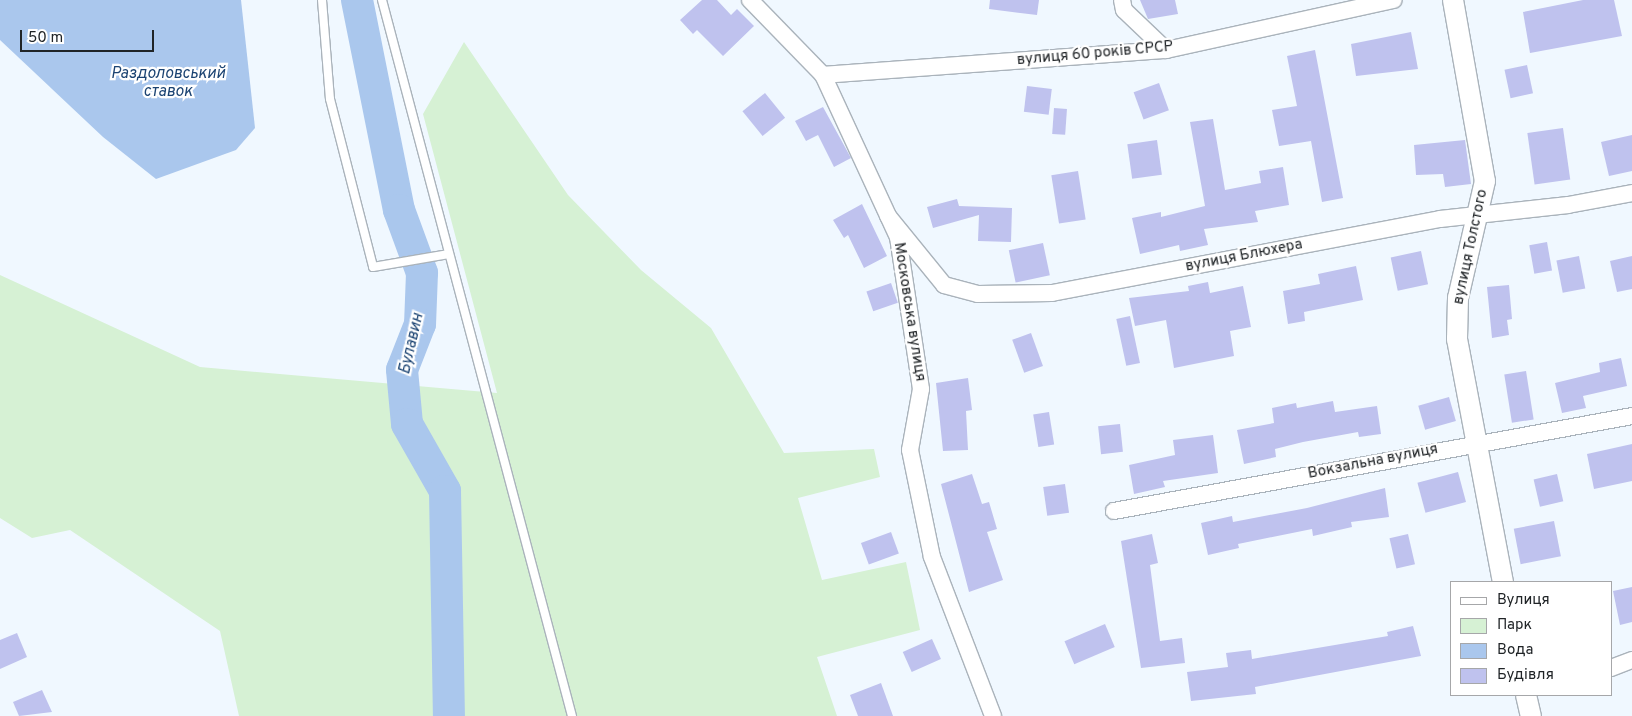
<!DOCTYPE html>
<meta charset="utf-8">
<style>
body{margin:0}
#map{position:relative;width:1632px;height:716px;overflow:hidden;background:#f0f8ff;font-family:Overpass,sans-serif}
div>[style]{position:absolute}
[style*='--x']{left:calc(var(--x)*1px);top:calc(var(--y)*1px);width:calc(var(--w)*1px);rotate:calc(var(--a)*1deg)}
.green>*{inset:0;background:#d6f1d4}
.water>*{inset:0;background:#aac7ed}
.river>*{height:32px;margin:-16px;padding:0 16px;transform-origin:16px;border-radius:16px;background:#aac7ed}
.building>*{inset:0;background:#bfc2ee;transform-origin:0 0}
.roads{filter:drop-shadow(1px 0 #aab3bb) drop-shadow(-1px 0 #aab3bb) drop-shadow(0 1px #aab3bb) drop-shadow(0 -1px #aab3bb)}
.service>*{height:8px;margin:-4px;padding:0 4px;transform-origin:4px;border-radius:4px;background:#fff}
.minor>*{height:16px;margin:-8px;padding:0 8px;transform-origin:8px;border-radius:8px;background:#fff}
.tertiary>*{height:20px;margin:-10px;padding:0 10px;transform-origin:10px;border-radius:10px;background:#fff}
span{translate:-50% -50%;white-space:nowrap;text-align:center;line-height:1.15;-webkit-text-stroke:4.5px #fff;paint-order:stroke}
.street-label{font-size:15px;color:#202427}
.water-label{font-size:16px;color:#1b4372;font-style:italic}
.legend{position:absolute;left:1450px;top:581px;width:162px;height:115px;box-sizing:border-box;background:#fff;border:1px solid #a6a7a9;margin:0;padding:6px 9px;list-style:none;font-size:15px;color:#202427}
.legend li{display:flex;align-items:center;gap:10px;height:25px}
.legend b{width:25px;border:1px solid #a6a7a9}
.scale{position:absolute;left:20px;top:30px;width:134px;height:22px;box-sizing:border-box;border:2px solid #202427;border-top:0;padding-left:6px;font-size:15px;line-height:18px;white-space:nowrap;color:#202427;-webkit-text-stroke:4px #fff;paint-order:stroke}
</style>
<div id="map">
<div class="green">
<div style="clip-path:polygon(464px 42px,568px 195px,641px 270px,711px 328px,784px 453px,874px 449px,880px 477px,798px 498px,822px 580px,906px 562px,920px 630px,817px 657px,837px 716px,239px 716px,220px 631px,70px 530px,32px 538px,0 518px,0 275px,200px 367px,497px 393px,423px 114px)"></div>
</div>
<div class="water">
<div style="clip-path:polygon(0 0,241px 0,255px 128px,236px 150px,156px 179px,103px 137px,0 40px)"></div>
</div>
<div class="river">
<div style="--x:357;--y:0;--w:214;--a:78.7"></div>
<div style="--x:399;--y:210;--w:67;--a:69.9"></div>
<div style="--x:422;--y:273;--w:51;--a:92.2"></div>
<div style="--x:420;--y:324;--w:49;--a:111.4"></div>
<div style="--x:402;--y:370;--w:54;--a:84.7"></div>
<div style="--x:407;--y:424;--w:77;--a:60.4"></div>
<div style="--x:445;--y:491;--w:225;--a:89"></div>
</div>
<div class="building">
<div style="clip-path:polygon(702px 0,717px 0,731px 15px,737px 9px,754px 26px,723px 56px,697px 30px,693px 34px,680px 20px)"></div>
<div style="clip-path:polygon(990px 0,1039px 0,1037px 15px,989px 9px)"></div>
<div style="clip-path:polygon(1140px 0,1175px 0,1178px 14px,1148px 19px)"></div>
<div style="clip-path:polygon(1583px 0,1614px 0,1622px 36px,1530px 53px,1523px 12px)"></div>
<div style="clip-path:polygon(1411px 32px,1418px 69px,1356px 76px,1351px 44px)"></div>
<div style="clip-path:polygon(1315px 50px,1343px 198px,1322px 202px,1311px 141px,1279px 146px,1272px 110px,1297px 106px,1287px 56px)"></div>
<div style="left:1527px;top:65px;width:29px;height:23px;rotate:78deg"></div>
<div style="left:1159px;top:83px;width:29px;height:27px;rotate:70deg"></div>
<div style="left:1027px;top:86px;width:25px;height:26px;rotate:7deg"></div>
<div style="left:765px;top:93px;width:32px;height:29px;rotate:51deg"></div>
<div style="clip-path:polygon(823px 107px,851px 158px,834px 167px,818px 135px,806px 141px,795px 121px)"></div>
<div style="left:1054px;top:108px;width:13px;height:26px;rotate:4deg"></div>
<div style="clip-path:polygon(1213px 119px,1225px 190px,1261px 183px,1259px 171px,1283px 167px,1289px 205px,1255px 211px,1258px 222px,1204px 229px,1208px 245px,1180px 251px,1179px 245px,1140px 254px,1132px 218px,1161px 212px,1161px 217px,1205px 206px,1190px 122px)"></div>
<div style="left:1563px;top:128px;width:52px;height:36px;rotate:82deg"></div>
<div style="clip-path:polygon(1632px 135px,1632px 171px,1609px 176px,1601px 142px)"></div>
<div style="left:1157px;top:140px;width:35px;height:30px;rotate:82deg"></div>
<div style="clip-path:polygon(1465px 140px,1471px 184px,1445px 187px,1443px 174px,1416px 175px,1414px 145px)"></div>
<div style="left:1078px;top:171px;width:49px;height:27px;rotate:81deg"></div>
<div style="clip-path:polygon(957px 199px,959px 206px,1012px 208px,1011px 242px,978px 241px,979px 215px,933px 228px,927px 207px)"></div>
<div style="clip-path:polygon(862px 204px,887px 256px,864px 268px,848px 235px,844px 238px,833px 220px)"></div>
<div style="left:1547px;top:242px;width:29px;height:18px;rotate:80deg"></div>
<div style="left:1043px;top:243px;width:33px;height:35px;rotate:78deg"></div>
<div style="left:1421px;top:251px;width:34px;height:31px;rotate:78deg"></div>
<div style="left:1579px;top:256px;width:33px;height:23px;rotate:79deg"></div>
<div style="clip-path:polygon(1632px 256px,1632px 289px,1617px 292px,1610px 261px)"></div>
<div style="clip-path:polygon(1356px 266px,1363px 300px,1304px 312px,1305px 321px,1288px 324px,1283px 291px,1320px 284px,1318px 274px)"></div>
<div style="clip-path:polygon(1208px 282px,1210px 293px,1243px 286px,1251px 327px,1230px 331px,1234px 356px,1174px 368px,1166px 320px,1135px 326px,1129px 298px,1189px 291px,1188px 286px)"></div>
<div style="left:891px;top:283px;width:21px;height:26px;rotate:71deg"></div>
<div style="clip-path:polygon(1509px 285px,1512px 319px,1507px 320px,1509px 335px,1492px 338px,1487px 287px)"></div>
<div style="left:1130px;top:316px;width:48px;height:14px;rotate:78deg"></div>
<div style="left:1031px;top:333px;width:35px;height:20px;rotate:70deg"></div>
<div style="clip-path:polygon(1621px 358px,1627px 386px,1583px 396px,1586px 408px,1562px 413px,1555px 383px,1600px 372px,1599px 363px)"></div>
<div style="left:1526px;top:371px;width:49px;height:22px;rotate:81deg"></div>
<div style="clip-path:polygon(968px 378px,972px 410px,966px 411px,968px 450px,943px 451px,936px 383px)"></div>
<div style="left:1449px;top:397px;width:25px;height:32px;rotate:74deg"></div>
<div style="clip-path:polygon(1333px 401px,1335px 412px,1377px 406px,1381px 434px,1359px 437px,1358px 432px,1303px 442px,1275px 449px,1276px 457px,1244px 464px,1237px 430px,1274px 423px,1272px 408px,1296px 403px,1297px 408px)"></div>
<div style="left:1049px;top:412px;width:33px;height:16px;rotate:81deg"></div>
<div style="left:1120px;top:424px;width:28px;height:22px;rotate:84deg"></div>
<div style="clip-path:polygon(1213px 435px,1218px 473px,1163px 481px,1165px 487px,1134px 494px,1129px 465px,1175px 455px,1173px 440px)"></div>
<div style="clip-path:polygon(1632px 444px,1632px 481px,1594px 489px,1587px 454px)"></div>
<div style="left:1458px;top:472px;width:31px;height:42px;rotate:75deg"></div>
<div style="clip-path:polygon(972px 474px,982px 504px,989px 502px,997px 529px,987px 532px,1003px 580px,969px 592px,941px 484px)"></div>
<div style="left:1557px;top:474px;width:28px;height:24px;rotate:77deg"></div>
<div style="left:1065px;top:484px;width:29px;height:22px;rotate:82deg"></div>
<div style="clip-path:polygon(1385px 488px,1389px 517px,1351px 522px,1352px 527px,1313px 536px,1312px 529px,1238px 544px,1239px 548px,1208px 555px,1201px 523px,1232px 516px,1233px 522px,1307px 508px)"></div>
<div style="left:1554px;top:521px;width:36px;height:41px;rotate:79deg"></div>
<div style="left:891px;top:532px;width:23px;height:32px;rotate:70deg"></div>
<div style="clip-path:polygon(1152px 534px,1158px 563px,1150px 565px,1160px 641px,1182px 638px,1185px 663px,1141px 668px,1121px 541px)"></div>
<div style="left:1408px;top:534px;width:31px;height:19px;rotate:77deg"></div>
<div style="clip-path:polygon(1632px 587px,1632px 622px,1620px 625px,1613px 591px)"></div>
<div style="left:1105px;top:624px;width:25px;height:44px;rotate:67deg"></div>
<div style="clip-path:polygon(1413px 626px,1421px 656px,1255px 687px,1256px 694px,1191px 701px,1187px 672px,1228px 667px,1226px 653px,1251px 650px,1252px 659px,1388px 636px,1387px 632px)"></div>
<div style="clip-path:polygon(17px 633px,27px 657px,0 669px,0 640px)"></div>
<div style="left:932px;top:639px;width:22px;height:32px;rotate:66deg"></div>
<div style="clip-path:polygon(881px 683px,893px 716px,858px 716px,850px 695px)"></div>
<div style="clip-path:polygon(42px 690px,52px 712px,19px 716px,13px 702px)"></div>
</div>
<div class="roads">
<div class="service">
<div style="--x:322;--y:0;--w:99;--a:85.4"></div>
<div style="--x:330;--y:99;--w:173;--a:75.6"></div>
<div style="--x:373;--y:267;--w:77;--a:-9.7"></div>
<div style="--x:382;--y:0;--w:741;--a:75.14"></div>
</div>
<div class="minor">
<div style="--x:750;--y:0;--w:105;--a:45.8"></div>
<div style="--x:823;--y:75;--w:179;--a:65.2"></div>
<div style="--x:898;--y:237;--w:154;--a:81.4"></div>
<div style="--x:921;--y:389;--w:62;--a:100.2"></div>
<div style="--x:910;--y:450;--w:109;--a:78.4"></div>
<div style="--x:932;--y:557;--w:170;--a:69"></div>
<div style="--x:1122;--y:0;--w:10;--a:79"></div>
<div style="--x:1124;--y:10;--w:58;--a:43.6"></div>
<div style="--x:823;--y:75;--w:344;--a:-4.2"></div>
<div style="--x:1166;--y:50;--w:233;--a:-12.4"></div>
<div style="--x:888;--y:216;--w:89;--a:50.9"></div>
<div style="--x:944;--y:285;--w:35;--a:15"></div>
<div style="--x:978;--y:294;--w:74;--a:-0.8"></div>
<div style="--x:1052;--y:293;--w:395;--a:-10.8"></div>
<div style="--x:1440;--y:219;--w:129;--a:-6.2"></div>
<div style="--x:1568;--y:205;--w:65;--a:-10.6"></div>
<div style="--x:1114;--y:511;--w:527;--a:-10.39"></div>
<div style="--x:1611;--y:668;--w:22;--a:-21"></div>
</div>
<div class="tertiary">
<div style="--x:1453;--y:0;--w:184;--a:80"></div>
<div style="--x:1485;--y:181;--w:120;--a:103"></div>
<div style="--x:1458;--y:298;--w:41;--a:91.4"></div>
<div style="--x:1457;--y:339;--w:247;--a:79.3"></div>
<div style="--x:1526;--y:695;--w:22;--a:77"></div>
</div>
</div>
<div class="street-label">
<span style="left:1095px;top:54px;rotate:-5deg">вулиця 60 років СРСР</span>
<span style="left:1471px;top:247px;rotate:-78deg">вулиця Толстого</span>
<span style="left:1244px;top:256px;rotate:-11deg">вулиця Блюхера</span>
<span style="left:909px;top:312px;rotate:81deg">Московська вулиця</span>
<span style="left:1373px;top:462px;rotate:-11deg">Вокзальна вулиця</span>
</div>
<div class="water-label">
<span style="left:168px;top:83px">Раздоловський<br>ставок</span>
<span style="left:412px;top:344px;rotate:-77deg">Булавин</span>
</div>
<ul class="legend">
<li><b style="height:6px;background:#fff"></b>Вулиця</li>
<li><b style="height:14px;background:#d6f1d4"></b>Парк</li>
<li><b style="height:14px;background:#aac7ed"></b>Вода</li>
<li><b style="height:14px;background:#bfc2ee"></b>Будівля</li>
</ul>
<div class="scale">50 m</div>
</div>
